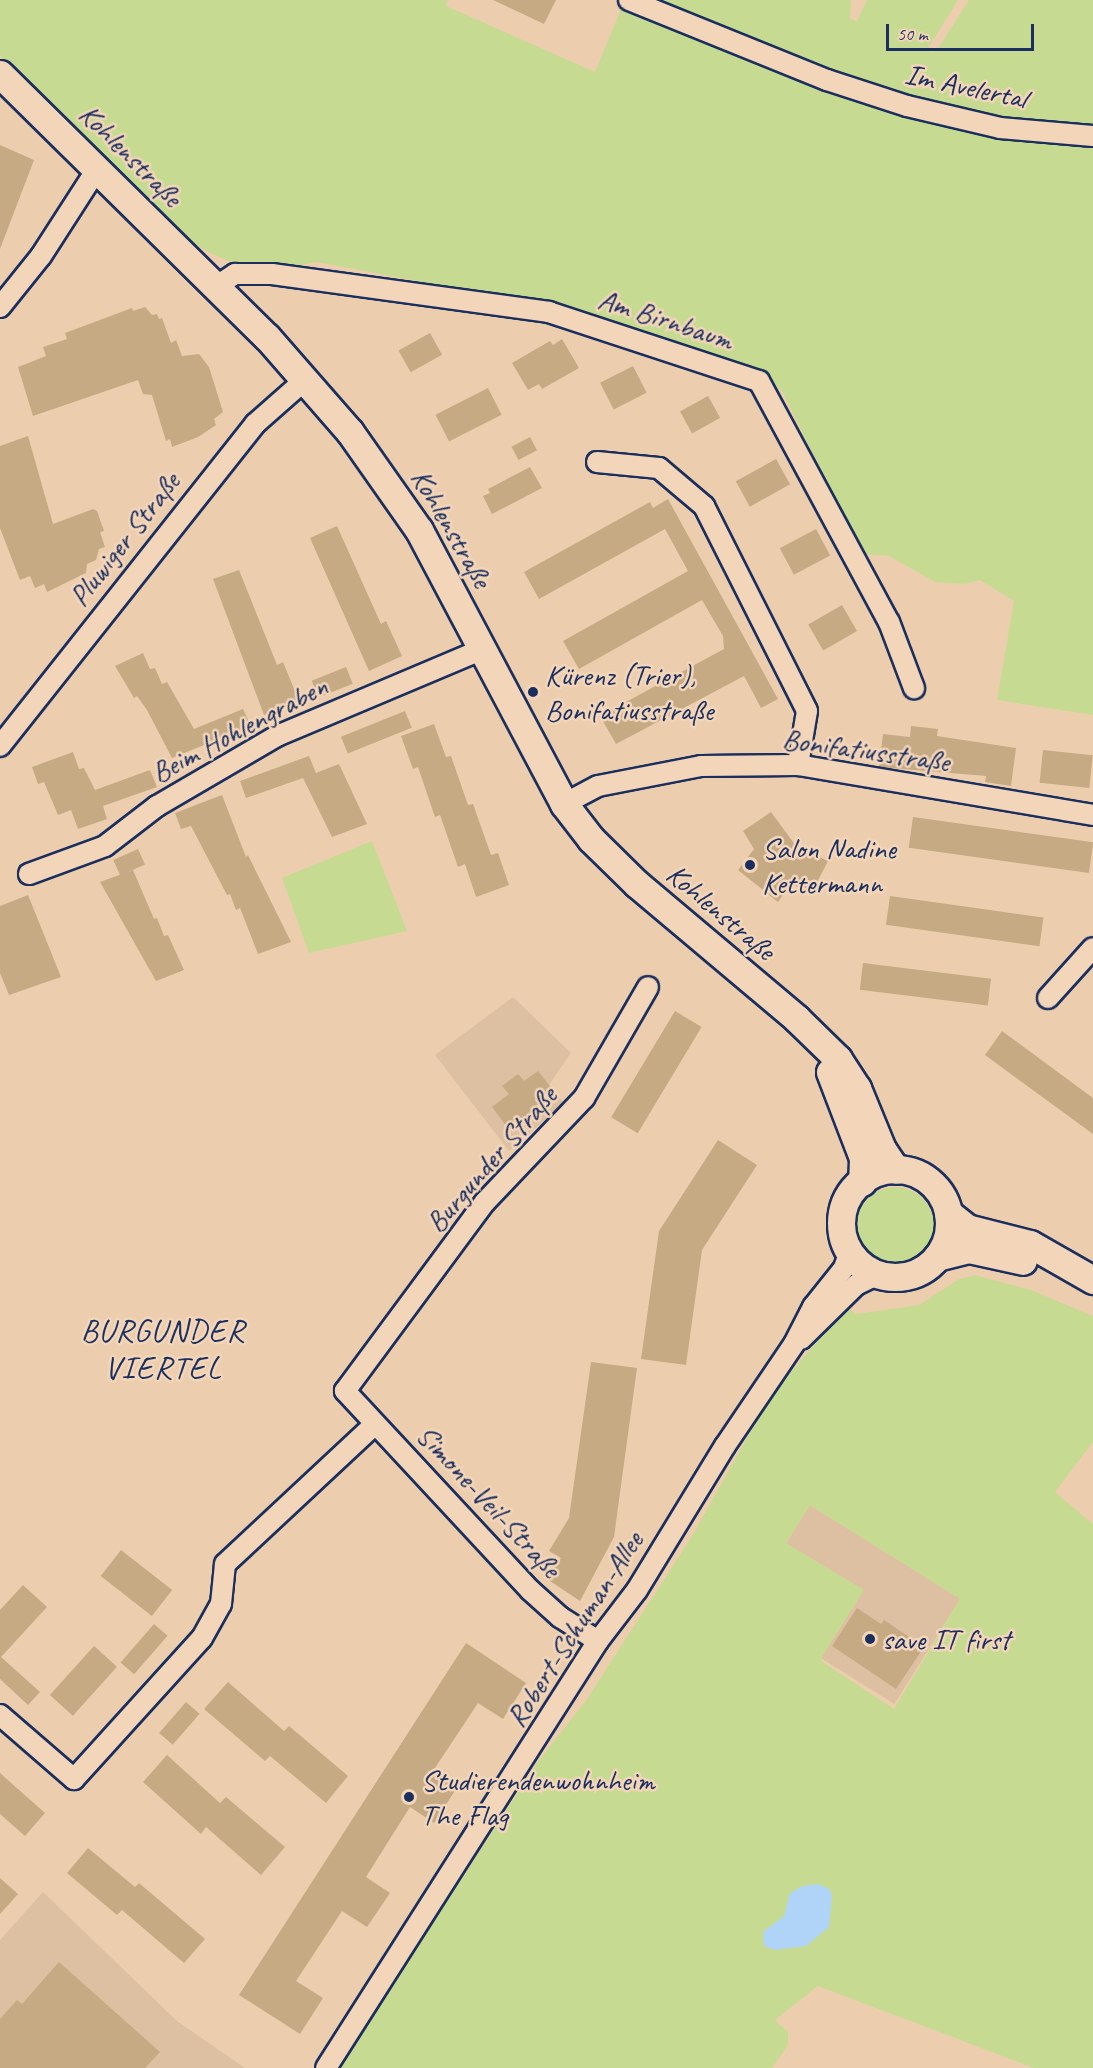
<!DOCTYPE html>
<meta charset="utf-8">
<style>
body{margin:0}
#map{position:relative;width:1093px;height:2068px;overflow:hidden;background:#ecceaf;font-family:Caveat,sans-serif}
div>[style]{position:absolute}
[style*='--x']{left:calc(var(--x)*1px);top:calc(var(--y)*1px);width:calc(var(--w)*1px);rotate:calc(var(--a)*1deg)}
.built>*{inset:0;background:#ddc0a1;transform-origin:0 0}
.green>*{inset:0;background:#c6db91}
.round{border-radius:50%}
.water>*{inset:0;background:#b0d4f8}
.building>*{inset:0;background:#c6aa83;transform-origin:0 0}
.roads{filter:drop-shadow(2px 0 #1b2f5e) drop-shadow(-2px 0 #1b2f5e) drop-shadow(0 2px #1b2f5e) drop-shadow(0 -2px #1b2f5e)}
.street>*{height:20px;margin:-10px;padding:0 10px;transform-origin:10px;border-radius:10px;background:#f3d5b9}
.secondary>*{height:27px;margin:-13.5px;padding:0 13.5px;transform-origin:13.5px;border-radius:13.5px;background:#f3d5b9}
.secondary>.ring{margin:-13.5px;padding:0;box-sizing:content-box;background:none;border:27px solid #f3d5b9;border-radius:50%}
.dots>*{width:16px;height:16px;translate:-50% -50%;box-sizing:border-box;border:3px solid #f3d5b9;border-radius:50%}
span{translate:-50% -50%;white-space:nowrap;text-align:center;line-height:1.15;-webkit-text-stroke:5px #f3d5b9;paint-order:stroke}
.street-label{font-size:30px;color:#1b2f5e}
.poi-label{font-size:30px;color:#1b2f5e}
.left{translate:0 -50%;text-align:left}
.neighbourhood-label{font-size:32px;color:#1b2f5e;letter-spacing:1.5px}
.scale{position:absolute;left:886px;top:24px;width:148px;height:27px;box-sizing:border-box;border:3px solid #1b2f5e;border-top:0;padding-left:8px;font-size:18px;line-height:21px;white-space:nowrap;color:#1b2f5e;-webkit-text-stroke:4px #f3d5b9;paint-order:stroke}
</style>
<div id="map">
<div class="built">
<div style="clip-path:polygon(513px 997px,571px 1053px,549px 1085px,564px 1103px,509px 1151px,435px 1055px)"></div>
<div style="left:810px;top:1505px;width:177px;height:124px;rotate:32deg"></div>
<div style="clip-path:polygon(43px 1892px,177px 2021px,245px 2068px,0 2068px,0 1940px)"></div>
</div>
<div class="green">
<div style="clip-path:polygon(0 0,448px 0,446px 6px,595px 72px,621px 9px,787px 74px,785px 52px,650px 0,851px 0,850px 19px,857px 21px,867px 0,958px 0,927px 50px,932px 52px,939px 47px,969px 0,1093px 0,1093px 715px,997px 700px,1014px 601px,980px 580px,965px 584px,935px 582px,889px 556px,862px 554px,782px 391px,768px 378px,689px 352px,663px 338px,569px 310px,317px 262px,296px 266px,229px 261px,212px 254px,184px 238px,0 56px)"></div>
<div style="clip-path:polygon(372px 841px,407px 931px,309px 953px,282px 878px)"></div>
<div class="round" style="left:856px;top:1187px;width:78px;height:78px"></div>
<div style="clip-path:polygon(evenodd,975px 1275px,1031px 1290px,1093px 1316px,1093px 1442px,1055px 1492px,1093px 1524px,1093px 2068px,1034px 2068px,818px 1986px,775px 2020px,788px 2032px,788px 2045px,772px 2068px,339px 2068px,537px 1763px,587px 1699px,692px 1536px,770px 1397px,846px 1307px,856px 1314px,919px 1305px,959px 1279px,975px 1275px,810px 1505px,960px 1599px,894px 1709px,820px 1660px,864px 1590px,786px 1543px,810px 1505px)"></div>
</div>
<div class="water">
<div style="clip-path:polygon(819px 1884px,830px 1890px,832px 1896px,829px 1927px,806px 1946px,775px 1950px,764px 1946px,763px 1932px,784px 1916px,790px 1893px,803px 1886px)"></div>
</div>
<div class="building">
<div style="clip-path:polygon(493px 0,556px 0,544px 24px)"></div>
<div style="clip-path:polygon(0 145px,34px 160px,0 249px)"></div>
<div style="clip-path:polygon(145px 307px,152px 315px,157px 314px,159px 319px,162px 318px,171px 343px,176px 340px,182px 356px,199px 354px,209px 367px,223px 412px,214px 419px,216px 425px,198px 437px,172px 447px,170px 439px,166px 441px,152px 395px,143px 394px,138px 380px,33px 416px,18px 367px,46px 356px,43px 347px,67px 339px,65px 333px,132px 308px,133px 311px)"></div>
<div style="left:430px;top:333px;width:25px;height:36px;rotate:61deg"></div>
<div style="clip-path:polygon(562px 339px,579px 368px,542px 389px,539px 384px,528px 390px,512px 363px,550px 341px,553px 345px)"></div>
<div style="left:633px;top:366px;width:30px;height:37px;rotate:63deg"></div>
<div style="left:488px;top:388px;width:30px;height:59px;rotate:63deg"></div>
<div style="left:708px;top:396px;width:25px;height:32px;rotate:61deg"></div>
<div style="clip-path:polygon(28px 436px,53px 524px,93px 509px,97px 511px,104px 531px,100px 532px,105px 547px,99px 549px,96px 560px,87px 564px,86px 573px,47px 592px,44px 584px,35px 588px,30px 576px,20px 580px,0 528px,0 446px)"></div>
<div style="left:530px;top:437px;width:15px;height:21px;rotate:62deg"></div>
<div style="left:776px;top:459px;width:29px;height:46px;rotate:61deg"></div>
<div style="clip-path:polygon(530px 467px,542px 488px,492px 514px,483px 496px,490px 493px,488px 489px)"></div>
<div style="clip-path:polygon(668px 499px,778px 699px,761px 708px,744px 676px,616px 744px,600px 716px,724px 649px,723px 636px,702px 600px,579px 669px,563px 641px,688px 571px,665px 529px,539px 599px,524px 572px,650px 502px,653px 508px)"></div>
<div style="clip-path:polygon(337px 526px,381px 624px,386px 621px,402px 656px,369px 671px,310px 538px)"></div>
<div style="left:816px;top:529px;width:30px;height:41px;rotate:62deg"></div>
<div style="clip-path:polygon(239px 570px,277px 665px,283px 662px,299px 701px,264px 715px,213px 579px)"></div>
<div style="left:842px;top:605px;width:30px;height:39px;rotate:60deg"></div>
<div style="clip-path:polygon(143px 653px,150px 669px,155px 668px,162px 684px,167px 682px,194px 729px,243px 709px,251px 726px,172px 758px,147px 710px,137px 696px,134px 698px,115px 666px)"></div>
<div style="left:346px;top:667px;width:18px;height:37px;rotate:68deg"></div>
<div style="left:405px;top:711px;width:18px;height:69px;rotate:68deg"></div>
<div style="clip-path:polygon(434px 724px,446px 757px,451px 756px,468px 805px,473px 804px,491px 855px,498px 853px,509px 885px,476px 897px,465px 864px,458px 867px,440px 815px,435px 817px,418px 767px,413px 769px,401px 736px)"></div>
<div style="clip-path:polygon(911px 726px,938px 729px,937px 736px,1016px 748px,1011px 786px,985px 782px,986px 776px,879px 767px,883px 734px,910px 737px)"></div>
<div style="left:1043px;top:750px;width:50px;height:33px;rotate:6deg"></div>
<div style="clip-path:polygon(73px 752px,79px 769px,84px 768px,95px 790px,150px 770px,157px 787px,103px 806px,107px 819px,78px 829px,71px 810px,58px 815px,44px 782px,38px 784px,32px 767px)"></div>
<div style="clip-path:polygon(309px 756px,316px 773px,339px 764px,367px 824px,332px 837px,303px 778px,246px 798px,240px 781px)"></div>
<div style="clip-path:polygon(222px 795px,246px 857px,248px 855px,291px 942px,258px 954px,240px 908px,236px 910px,230px 894px,227px 895px,191px 826px,181px 829px,175px 813px)"></div>
<div style="clip-path:polygon(771px 812px,796px 846px,828px 861px,812px 892px,791px 884px,778px 902px,738px 870px,754px 849px,743px 831px)"></div>
<div style="left:913px;top:817px;width:182px;height:31px;rotate:8deg"></div>
<div style="left:138px;top:849px;width:17px;height:27px;rotate:66deg"></div>
<div style="clip-path:polygon(133px 870px,154px 919px,157px 918px,164px 936px,168px 935px,184px 970px,156px 981px,100px 882px)"></div>
<div style="clip-path:polygon(28px 895px,61px 977px,9px 995px,0 973px,0 906px)"></div>
<div style="left:890px;top:896px;width:155px;height:29px;rotate:8deg"></div>
<div style="left:863px;top:963px;width:129px;height:27px;rotate:7deg"></div>
<div style="left:675px;top:1011px;width:31px;height:124px;rotate:31deg"></div>
<div style="clip-path:polygon(1002px 1031px,1093px 1098px,1093px 1134px,985px 1055px)"></div>
<div style="clip-path:polygon(538px 1071px,557px 1095px,510px 1131px,492px 1107px,509px 1094px,502px 1086px,518px 1074px,524px 1081px)"></div>
<div style="clip-path:polygon(718px 1140px,757px 1165px,702px 1250px,686px 1365px,641px 1359px,659px 1231px)"></div>
<div style="clip-path:polygon(591px 1362px,637px 1368px,614px 1537px,580px 1601px,547px 1579px,561px 1558px,549px 1551px,569px 1518px)"></div>
<div style="left:121px;top:1550px;width:65px;height:33px;rotate:38deg"></div>
<div style="clip-path:polygon(23px 1585px,47px 1607px,1px 1657px,40px 1692px,28px 1705px,0 1679px,0 1610px)"></div>
<div style="clip-path:polygon(857px 1608px,881px 1624px,884px 1620px,924px 1647px,896px 1689px,832px 1646px)"></div>
<div style="left:154px;top:1624px;width:18px;height:51px;rotate:41deg"></div>
<div style="clip-path:polygon(466px 1643px,526px 1683px,503px 1719px,478px 1703px,433px 1771px,458px 1786px,434px 1823px,410px 1807px,366px 1877px,390px 1893px,367px 1927px,342px 1911px,296px 1981px,323px 1998px,300px 2034px,239px 1995px)"></div>
<div style="left:94px;top:1646px;width:31px;height:66px;rotate:42deg"></div>
<div style="clip-path:polygon(228px 1682px,284px 1731px,289px 1726px,348px 1776px,326px 1803px,270px 1756px,265px 1761px,204px 1709px)"></div>
<div style="left:186px;top:1702px;width:18px;height:41px;rotate:41deg"></div>
<div style="clip-path:polygon(167px 1755px,220px 1803px,226px 1797px,285px 1847px,261px 1875px,206px 1827px,201px 1834px,143px 1782px)"></div>
<div style="clip-path:polygon(0 1773px,45px 1813px,25px 1836px,0 1814px)"></div>
<div style="clip-path:polygon(88px 1848px,135px 1887px,139px 1883px,205px 1939px,184px 1963px,122px 1910px,117px 1915px,67px 1873px)"></div>
<div style="clip-path:polygon(0 1878px,18px 1894px,0 1914px)"></div>
<div style="clip-path:polygon(59px 1962px,160px 2052px,145px 2068px,0 2068px,0 2019px,17px 2000px,22px 2004px)"></div>
</div>
<div class="roads">
<div class="street">
<div style="--x:629;--y:0;--w:214;--a:22"></div>
<div style="--x:827;--y:80;--w:84;--a:18"></div>
<div style="--x:907;--y:106;--w:96;--a:13.3"></div>
<div style="--x:1000;--y:128;--w:93;--a:4.9"></div>
<div style="--x:217;--y:286;--w:22;--a:-34"></div>
<div style="--x:235;--y:274;--w:37;--a:0"></div>
<div style="--x:272;--y:274;--w:280;--a:7.8"></div>
<div style="--x:549;--y:312;--w:221;--a:18.2"></div>
<div style="--x:759;--y:381;--w:274;--a:61.7"></div>
<div style="--x:889;--y:622;--w:71;--a:69.3"></div>
<div style="--x:0;--y:307;--w:65;--a:-51.2"></div>
<div style="--x:41;--y:256;--w:103;--a:-57.2"></div>
<div style="--x:597;--y:462;--w:62;--a:5.5"></div>
<div style="--x:659;--y:468;--w:59;--a:40.2"></div>
<div style="--x:704;--y:506;--w:229;--a:63.3"></div>
<div style="--x:807;--y:711;--w:55;--a:99.5"></div>
<div style="--x:0;--y:746;--w:411;--a:-51.6"></div>
<div style="--x:255;--y:424;--w:68;--a:-41.4"></div>
<div style="--x:564;--y:804;--w:38;--a:-28"></div>
<div style="--x:598;--y:786;--w:105;--a:-11"></div>
<div style="--x:701;--y:766;--w:97;--a:-0.6"></div>
<div style="--x:798;--y:765;--w:299;--a:9.6"></div>
<div style="--x:29;--y:874;--w:81;--a:-20.2"></div>
<div style="--x:105;--y:846;--w:66;--a:-37.6"></div>
<div style="--x:157;--y:806;--w:139;--a:-30.3"></div>
<div style="--x:277;--y:736;--w:224;--a:-22.9"></div>
<div style="--x:1048;--y:998;--w:67;--a:-48"></div>
<div style="--x:801;--y:1339;--w:77;--a:-44.5"></div>
<div style="--x:856;--y:1285;--w:25;--a:-26"></div>
<div style="--x:598;--y:1641;--w:45;--a:-147.7"></div>
<div style="--x:560;--y:1617;--w:40;--a:-138"></div>
<div style="--x:530;--y:1590;--w:272;--a:-132.9"></div>
<div style="--x:345;--y:1391;--w:235;--a:-53.5"></div>
<div style="--x:485;--y:1202;--w:144;--a:-46.4"></div>
<div style="--x:584;--y:1098;--w:128;--a:-60"></div>
<div style="--x:0;--y:1715;--w:98;--a:40.9"></div>
<div style="--x:74;--y:1779;--w:190;--a:-47.8"></div>
<div style="--x:202;--y:1638;--w:39;--a:-61"></div>
<div style="--x:221;--y:1604;--w:40;--a:-84.3"></div>
<div style="--x:225;--y:1564;--w:205;--a:-43"></div>
<div style="--x:326;--y:2068;--w:506;--a:-57.5"></div>
<div style="--x:598;--y:1641;--w:64;--a:-52.6"></div>
<div style="--x:637;--y:1590;--w:169;--a:-58.6"></div>
<div style="--x:725;--y:1446;--w:123;--a:-55.9"></div>
<div style="--x:794;--y:1344;--w:42;--a:-62.8"></div>
<div style="--x:813;--y:1307;--w:50;--a:-51.5"></div>
<div style="--x:844;--y:1268;--w:18;--a:-71"></div>
</div>
<div class="secondary">
<div style="--x:0;--y:74;--w:375;--a:44.6"></div>
<div style="--x:267;--y:337;--w:126;--a:48.9"></div>
<div style="--x:350;--y:432;--w:120;--a:54.9"></div>
<div style="--x:419;--y:530;--w:310;--a:62.1"></div>
<div style="--x:564;--y:804;--w:44;--a:52.4"></div>
<div style="--x:591;--y:839;--w:64;--a:44.4"></div>
<div style="--x:637;--y:884;--w:208;--a:40.1"></div>
<div style="--x:796;--y:1018;--w:59;--a:44.3"></div>
<div style="--x:838;--y:1059;--w:35;--a:57"></div>
<div style="--x:857;--y:1088;--w:66;--a:67.7"></div>
<div style="--x:882;--y:1149;--w:25;--a:56"></div>
<div style="--x:830;--y:1072;--w:92;--a:69"></div>
<div style="--x:863;--y:1158;--w:24;--a:92"></div>
<div class="ring" style="left:841px;top:1169px;width:81px;height:81px"></div>
<div style="--x:948;--y:1213;--w:24;--a:38"></div>
<div style="--x:967;--y:1228;--w:65;--a:14.3"></div>
<div style="--x:1030;--y:1244;--w:73;--a:29.7"></div>
<div style="--x:937;--y:1257;--w:33;--a:-14"></div>
<div style="--x:969;--y:1249;--w:55;--a:12.5"></div>
</div>
</div>
<div class="dots">
<div style="left:533px;top:692px;background:#1b2f5e"></div>
<div style="left:750px;top:865px;background:#1b2f5e"></div>
<div style="left:870px;top:1639px;background:#1b2f5e"></div>
<div style="left:409px;top:1797px;background:#1b2f5e"></div>
</div>
<div class="street-label">
<span style="left:966px;top:86px;rotate:12deg">Im Avelertal</span>
<span style="left:131px;top:155px;rotate:45deg">Kohlenstraße</span>
<span style="left:666px;top:319px;rotate:18deg">Am Birnbaum</span>
<span style="left:452px;top:528px;rotate:60deg">Kohlenstraße</span>
<span style="left:124px;top:539px;rotate:-52deg">Pluwiger Straße</span>
<span style="left:239px;top:729px;rotate:-28deg">Beim Hohlengraben</span>
<span style="left:866px;top:750px;rotate:8deg">Bonifatiusstraße</span>
<span style="left:721px;top:912px;rotate:40deg">Kohlenstraße</span>
<span style="left:491px;top:1159px;rotate:-49deg">Burgunder Straße</span>
<span style="left:489px;top:1501px;rotate:47deg">Simone-Veil-Straße</span>
<span style="left:574px;top:1629px;rotate:-57deg">Robert-Schuman-Allee</span>
</div>
<div class="poi-label">
<span class="left" style="left:545px;top:692px">Kürenz (Trier),<br>Bonifatiusstraße</span>
<span class="left" style="left:762px;top:865px">Salon Nadine<br>Kettermann</span>
<span class="left" style="left:882px;top:1639px">save IT first</span>
<span class="left" style="left:421px;top:1797px">Studierendenwohnheim<br>The Flag</span>
</div>
<div class="neighbourhood-label">
<span style="left:163px;top:1350px">BURGUNDER<br>VIERTEL</span>
</div>
<div class="scale">50 m</div>
</div>
